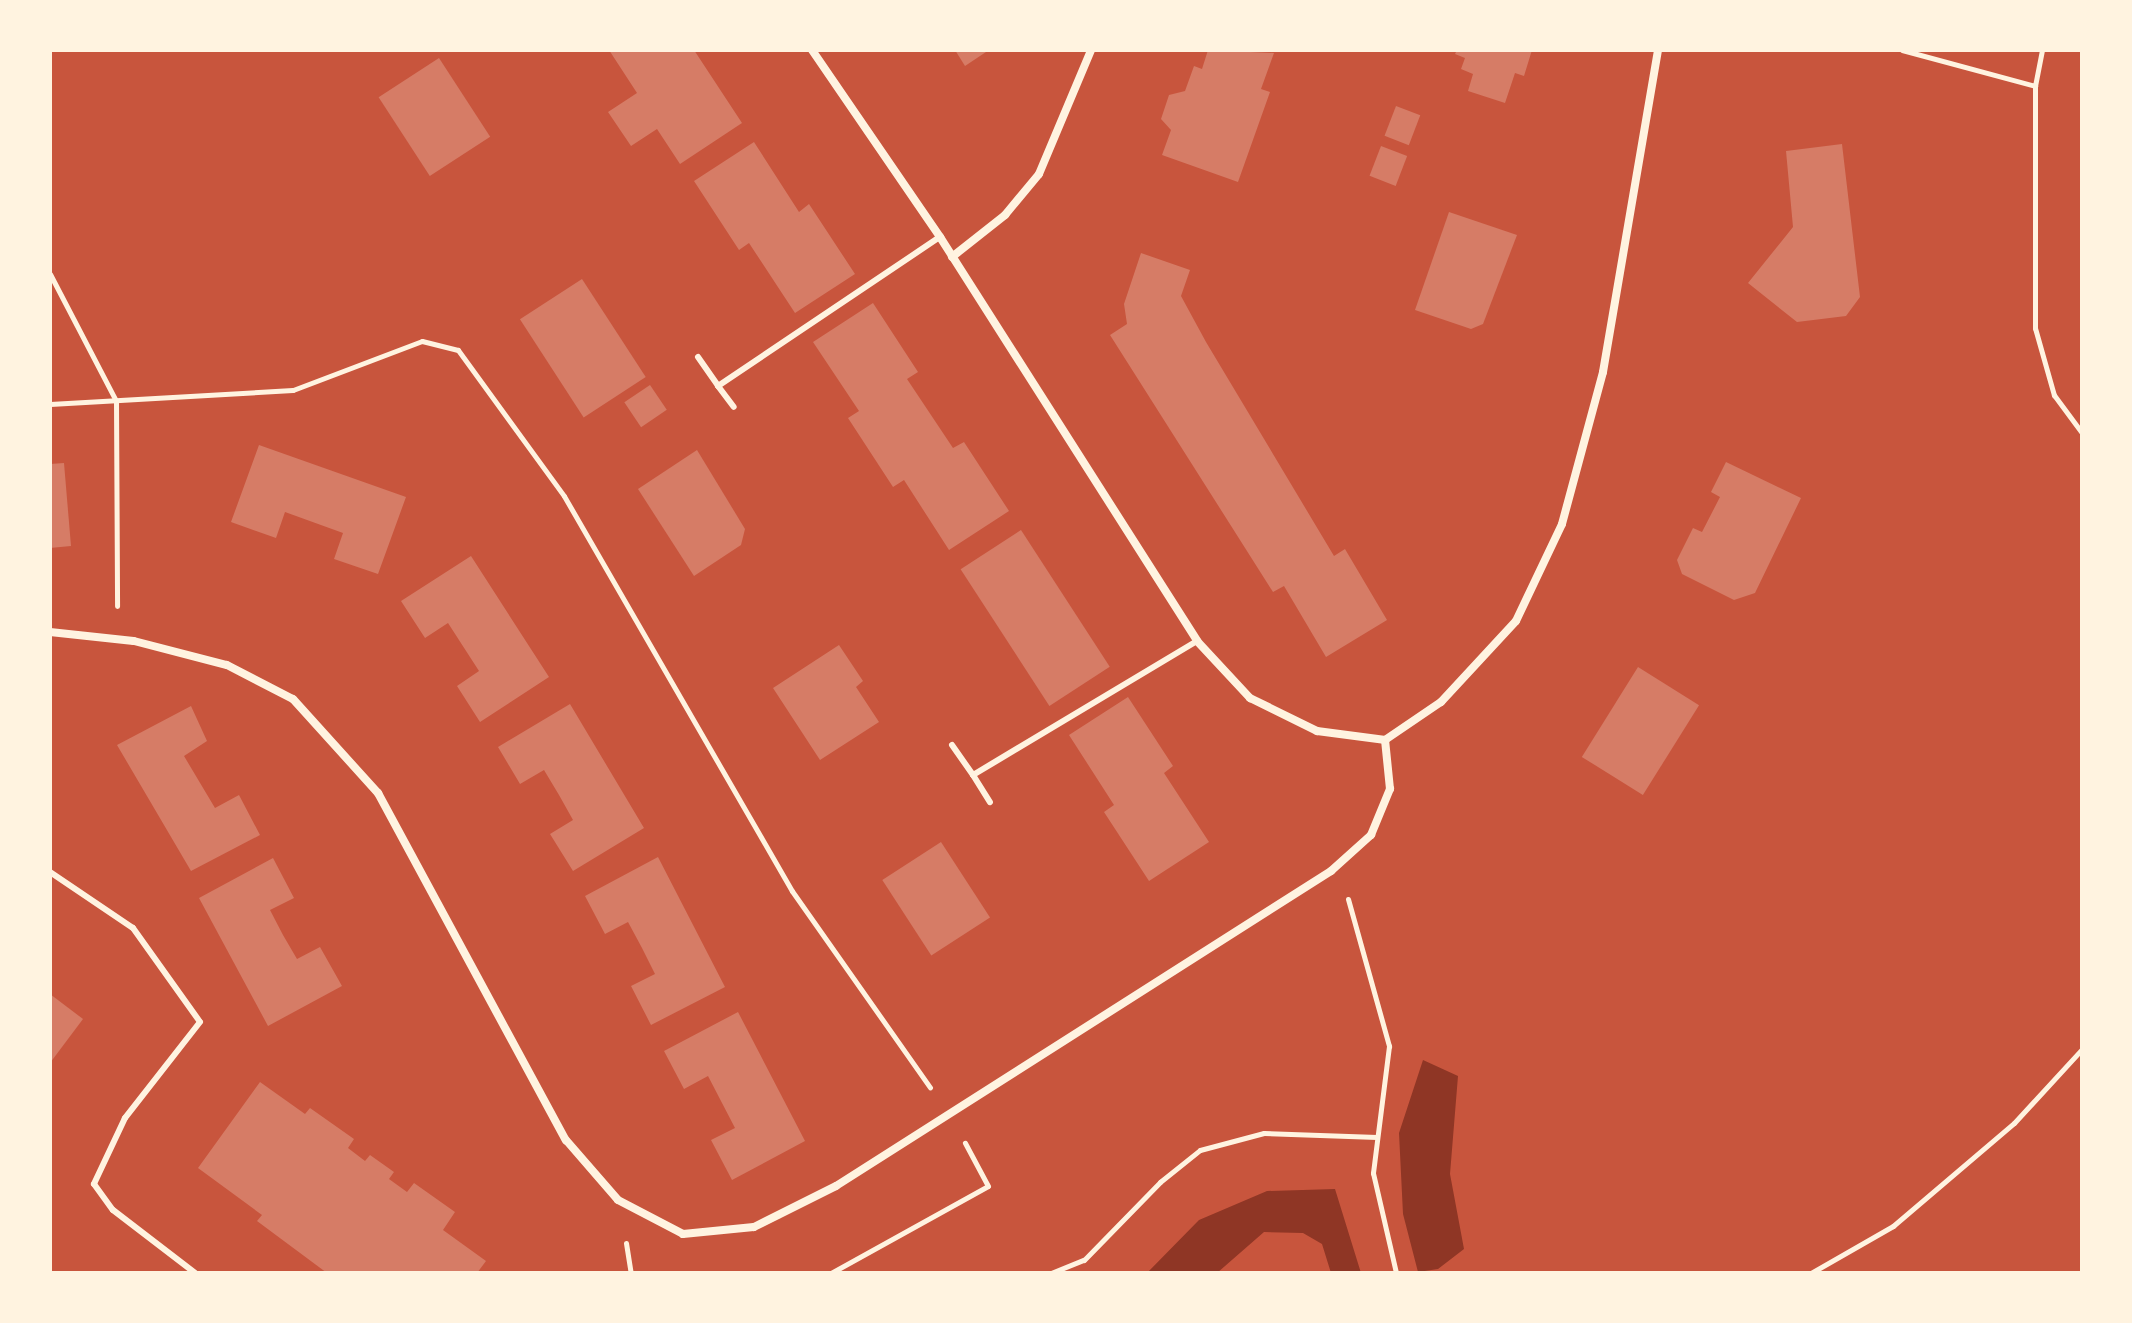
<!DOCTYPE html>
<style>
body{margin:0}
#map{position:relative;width:2132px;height:1323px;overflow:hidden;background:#c8553d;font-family:Rubik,sans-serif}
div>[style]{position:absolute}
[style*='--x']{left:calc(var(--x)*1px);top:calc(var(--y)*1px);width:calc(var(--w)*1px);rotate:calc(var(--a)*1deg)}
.water>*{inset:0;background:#8f3625}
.building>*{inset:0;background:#d67c66;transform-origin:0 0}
.path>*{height:5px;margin:-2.5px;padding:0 2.5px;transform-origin:2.5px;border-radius:2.5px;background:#fff3e0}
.service>*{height:6px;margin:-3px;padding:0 3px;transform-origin:3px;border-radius:3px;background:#fff3e0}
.minor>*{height:8px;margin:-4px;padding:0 4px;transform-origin:4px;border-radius:4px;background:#fff3e0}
span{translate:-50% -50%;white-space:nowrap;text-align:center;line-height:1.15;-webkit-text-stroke:6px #fff3e0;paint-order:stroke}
.frame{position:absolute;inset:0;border:52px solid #fff3e0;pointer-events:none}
</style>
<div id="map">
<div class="water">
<div style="clip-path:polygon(1423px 1060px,1458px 1076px,1450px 1174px,1464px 1249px,1438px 1269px,1418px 1272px,1403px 1214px,1399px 1133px)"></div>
<div style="clip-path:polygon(1335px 1189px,1361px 1273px,1331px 1273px,1322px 1244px,1303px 1233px,1264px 1232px,1217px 1273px,1147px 1273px,1199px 1220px,1267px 1191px)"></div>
</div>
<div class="building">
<div style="clip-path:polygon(609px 50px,694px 50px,742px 123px,680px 164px,657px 129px,631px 146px,608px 112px,637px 93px)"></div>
<div style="clip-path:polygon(955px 50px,989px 50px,965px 66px)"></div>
<div style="clip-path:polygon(1208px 50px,1274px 53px,1261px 89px,1270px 92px,1238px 182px,1162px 155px,1171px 130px,1161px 119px,1169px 95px,1185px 91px,1194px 66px,1202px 69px)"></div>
<div style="clip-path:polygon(1457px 50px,1532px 50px,1524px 76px,1515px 73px,1505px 103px,1468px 91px,1473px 74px,1461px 69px,1465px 58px,1455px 54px)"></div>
<div style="left:439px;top:58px;width:94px;height:72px;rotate:57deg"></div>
<div style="left:1396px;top:106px;width:26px;height:32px;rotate:21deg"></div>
<div style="clip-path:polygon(754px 142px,799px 212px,809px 204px,855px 274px,795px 313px,749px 243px,739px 250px,694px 181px)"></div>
<div style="clip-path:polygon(1842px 144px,1860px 297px,1846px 316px,1797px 322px,1748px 283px,1793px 227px,1786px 151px)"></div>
<div style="left:1381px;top:146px;width:28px;height:32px;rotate:21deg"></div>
<div style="clip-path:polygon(1449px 212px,1517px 235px,1483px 324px,1471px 329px,1415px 310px)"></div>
<div style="clip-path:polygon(1141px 253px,1190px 270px,1181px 296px,1206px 342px,1334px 556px,1345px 549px,1387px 620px,1326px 657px,1284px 586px,1273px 592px,1110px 335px,1127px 324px,1124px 304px)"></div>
<div style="left:582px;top:279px;width:117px;height:74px;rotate:57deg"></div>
<div style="clip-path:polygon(873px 303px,918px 372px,907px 379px,953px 448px,964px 442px,1009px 511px,949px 550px,904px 480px,893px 487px,848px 418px,859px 411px,813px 342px)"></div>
<div style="left:650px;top:385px;width:30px;height:31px;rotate:56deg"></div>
<div style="clip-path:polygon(259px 445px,406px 497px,378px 574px,334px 559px,343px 533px,285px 512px,276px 538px,231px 522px)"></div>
<div style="clip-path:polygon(697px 450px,745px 529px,741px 545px,694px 576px,638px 489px)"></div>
<div style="clip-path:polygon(1726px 462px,1801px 498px,1755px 593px,1734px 600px,1682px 574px,1677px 560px,1693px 528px,1702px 532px,1720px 497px,1711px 492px)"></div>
<div style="clip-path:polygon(64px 463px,71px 546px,50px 548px,50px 464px)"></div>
<div style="left:1021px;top:530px;width:163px;height:72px;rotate:57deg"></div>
<div style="clip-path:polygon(471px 556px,549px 677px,480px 722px,457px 686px,479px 671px,448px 623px,425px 638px,401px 601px)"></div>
<div style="clip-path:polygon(839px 645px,863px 681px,856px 687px,879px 722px,820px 760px,773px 688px)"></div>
<div style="left:1638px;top:667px;width:72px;height:106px;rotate:32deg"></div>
<div style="clip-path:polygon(1128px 697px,1173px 766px,1164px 773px,1209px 842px,1149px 881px,1104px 812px,1114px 805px,1069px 735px)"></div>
<div style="clip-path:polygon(570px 704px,644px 828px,573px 871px,550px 834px,573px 820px,559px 795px,544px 770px,520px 784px,498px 747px)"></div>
<div style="clip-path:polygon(191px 706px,207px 741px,184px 756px,215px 808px,239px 795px,260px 835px,191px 871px,117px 745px)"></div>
<div style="left:941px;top:842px;width:90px;height:70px;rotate:57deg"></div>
<div style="clip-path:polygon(658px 857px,725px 987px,651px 1025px,631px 986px,655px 974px,642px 948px,628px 922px,605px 934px,585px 896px)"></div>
<div style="clip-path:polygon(273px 858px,294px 898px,270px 910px,283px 935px,297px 959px,320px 947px,342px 986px,268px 1026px,199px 898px)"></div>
<div style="clip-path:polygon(50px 994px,83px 1019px,50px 1063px)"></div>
<div style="clip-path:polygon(738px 1012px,805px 1141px,732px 1180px,711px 1140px,735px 1128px,708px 1076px,684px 1089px,664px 1051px)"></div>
<div style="clip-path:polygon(260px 1082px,305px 1114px,310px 1108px,354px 1139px,348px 1148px,365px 1161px,370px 1155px,394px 1172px,389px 1179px,407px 1192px,414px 1183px,455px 1212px,443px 1230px,486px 1261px,477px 1273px,327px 1273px,257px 1221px,262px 1215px,198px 1168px)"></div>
</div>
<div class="path">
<div style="--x:1902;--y:50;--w:138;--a:15.1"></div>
<div style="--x:2042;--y:50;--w:37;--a:101"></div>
<div style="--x:2035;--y:86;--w:242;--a:90"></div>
<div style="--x:2035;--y:328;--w:70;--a:74.2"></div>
<div style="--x:2054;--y:395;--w:47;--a:53.6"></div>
<div style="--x:50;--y:274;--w:143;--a:62.5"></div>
<div style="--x:116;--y:401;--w:205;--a:89.7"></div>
<div style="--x:50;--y:404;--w:243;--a:-3.3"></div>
<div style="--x:293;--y:390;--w:138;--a:-20.8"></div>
<div style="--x:422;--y:341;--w:37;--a:14"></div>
<div style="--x:458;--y:350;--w:180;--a:54"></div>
<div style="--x:564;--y:496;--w:456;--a:60"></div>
<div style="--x:792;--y:891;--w:240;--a:54.9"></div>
<div style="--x:1348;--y:899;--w:153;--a:74.4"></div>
<div style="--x:1389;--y:1046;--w:128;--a:97.2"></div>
<div style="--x:1373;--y:1173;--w:103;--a:77"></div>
<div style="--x:626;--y:1243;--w:30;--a:81"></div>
<div style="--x:831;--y:1273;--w:179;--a:-29"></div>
<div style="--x:988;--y:1186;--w:49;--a:-118.1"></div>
<div style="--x:1051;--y:1273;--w:35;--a:-22"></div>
<div style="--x:1084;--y:1260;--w:109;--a:-45.7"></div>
<div style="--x:1160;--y:1182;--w:51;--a:-38.7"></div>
<div style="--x:1200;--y:1150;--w:66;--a:-14.9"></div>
<div style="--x:1264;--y:1133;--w:113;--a:2"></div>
<div style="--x:1811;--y:1273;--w:95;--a:-29.8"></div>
<div style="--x:1893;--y:1226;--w:159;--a:-40.4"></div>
<div style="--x:2014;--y:1123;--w:100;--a:-47.4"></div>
</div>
<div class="service">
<div style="--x:698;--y:357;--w:35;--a:55"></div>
<div style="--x:718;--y:386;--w:267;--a:-33.9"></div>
<div style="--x:718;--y:386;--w:26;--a:53"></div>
<div style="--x:952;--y:745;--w:37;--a:55"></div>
<div style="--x:973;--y:775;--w:261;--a:-30.9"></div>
<div style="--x:973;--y:775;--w:32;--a:58"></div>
<div style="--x:50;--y:872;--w:100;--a:34"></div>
<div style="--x:133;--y:928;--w:115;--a:54.5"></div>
<div style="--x:200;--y:1022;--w:122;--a:128"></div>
<div style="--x:125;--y:1118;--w:73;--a:115.2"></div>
<div style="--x:94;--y:1184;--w:32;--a:54"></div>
<div style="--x:113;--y:1210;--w:103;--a:37.5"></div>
</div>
<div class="minor">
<div style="--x:812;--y:50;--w:227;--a:55.6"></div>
<div style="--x:940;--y:237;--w:479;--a:57.5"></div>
<div style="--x:1197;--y:641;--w:78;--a:47.1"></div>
<div style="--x:1250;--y:698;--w:75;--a:26.2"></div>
<div style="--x:1317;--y:731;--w:69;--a:7.5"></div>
<div style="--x:952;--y:257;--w:68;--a:-38.4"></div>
<div style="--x:1005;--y:215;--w:53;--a:-50.3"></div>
<div style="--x:1039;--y:174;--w:134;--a:-67.2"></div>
<div style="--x:50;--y:632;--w:84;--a:6.1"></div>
<div style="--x:134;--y:641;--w:96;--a:14.5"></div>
<div style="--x:227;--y:665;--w:74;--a:27.3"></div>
<div style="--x:293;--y:699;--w:127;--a:47.9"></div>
<div style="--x:378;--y:793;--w:395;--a:61.6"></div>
<div style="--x:566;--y:1140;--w:79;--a:49.1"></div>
<div style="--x:618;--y:1200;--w:73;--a:27.6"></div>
<div style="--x:683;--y:1234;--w:71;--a:-5.6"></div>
<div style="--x:754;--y:1227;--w:92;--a:-26.6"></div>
<div style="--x:836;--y:1186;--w:587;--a:-32.47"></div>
<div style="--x:1331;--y:871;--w:54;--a:-42"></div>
<div style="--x:1371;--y:835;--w:50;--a:-67.6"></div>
<div style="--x:1390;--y:789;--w:49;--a:-95.8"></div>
<div style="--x:1385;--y:740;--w:68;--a:-34.2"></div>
<div style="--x:1441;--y:702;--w:110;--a:-47.2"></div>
<div style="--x:1516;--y:621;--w:107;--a:-64.6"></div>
<div style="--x:1562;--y:524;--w:157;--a:-74.9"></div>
<div style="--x:1603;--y:372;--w:327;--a:-80.3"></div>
</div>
<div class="frame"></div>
</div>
